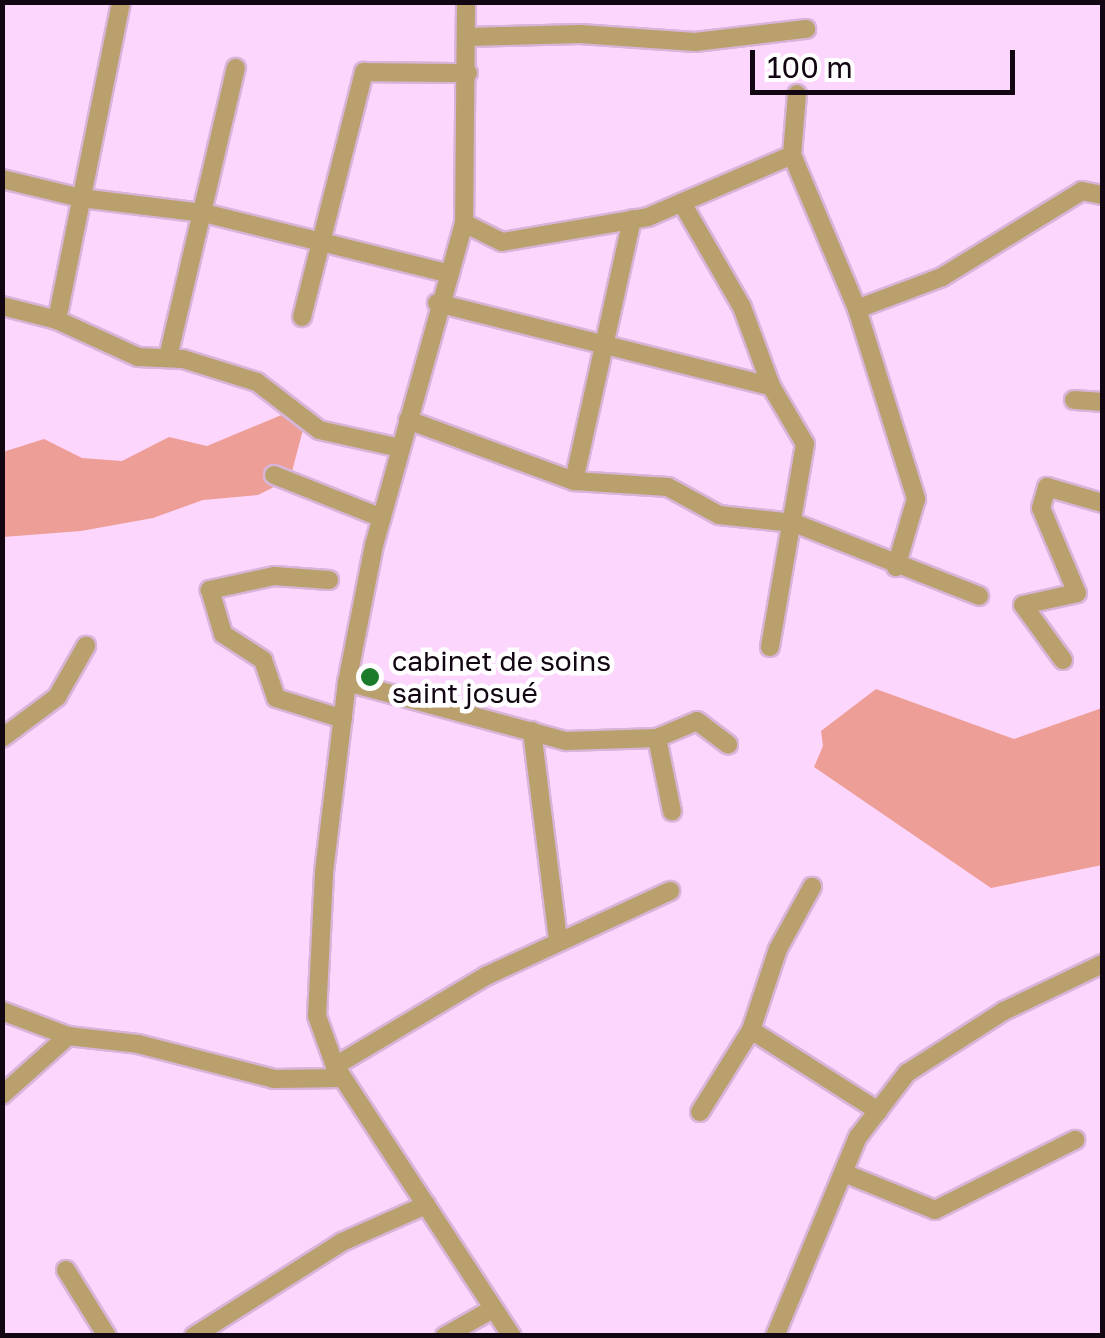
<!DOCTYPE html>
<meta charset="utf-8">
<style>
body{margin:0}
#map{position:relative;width:1105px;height:1338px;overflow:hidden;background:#fdd6fe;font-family:"Golos Text",sans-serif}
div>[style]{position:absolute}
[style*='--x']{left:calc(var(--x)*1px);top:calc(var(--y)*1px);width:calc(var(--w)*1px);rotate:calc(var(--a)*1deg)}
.green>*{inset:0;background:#ed9e96}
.roads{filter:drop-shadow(2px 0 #d8b5d8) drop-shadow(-2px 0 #d8b5d8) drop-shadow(0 2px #d8b5d8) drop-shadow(0 -2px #d8b5d8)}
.street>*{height:18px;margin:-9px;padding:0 9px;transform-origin:9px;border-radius:9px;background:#b9a06c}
.dots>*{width:28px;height:28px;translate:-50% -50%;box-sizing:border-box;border:5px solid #fff;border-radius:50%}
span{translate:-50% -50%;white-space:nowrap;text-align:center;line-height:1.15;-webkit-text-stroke:9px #fff;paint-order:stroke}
.poi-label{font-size:28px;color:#130613}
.left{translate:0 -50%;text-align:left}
.frame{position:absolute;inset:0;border:5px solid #130613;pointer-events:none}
.scale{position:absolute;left:750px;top:50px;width:265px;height:45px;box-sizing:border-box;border:5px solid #130613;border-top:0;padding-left:12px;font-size:30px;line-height:35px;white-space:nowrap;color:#130613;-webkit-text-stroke:8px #fff;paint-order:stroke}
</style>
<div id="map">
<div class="green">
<div style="clip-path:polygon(291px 411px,305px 422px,290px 479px,258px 495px,203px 500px,153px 518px,81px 531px,3px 537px,3px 452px,44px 439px,82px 458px,122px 461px,169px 437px,207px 446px)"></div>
<div style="clip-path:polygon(876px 689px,1014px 739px,1102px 708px,1102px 865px,991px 888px,814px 767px,823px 746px,821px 731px)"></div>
</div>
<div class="roads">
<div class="street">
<div style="--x:466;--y:2;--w:221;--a:90.5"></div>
<div style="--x:464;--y:223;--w:334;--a:105.6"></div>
<div style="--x:374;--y:545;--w:140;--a:101.1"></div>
<div style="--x:347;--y:682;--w:192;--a:96.9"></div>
<div style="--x:324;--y:873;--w:143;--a:92.8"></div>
<div style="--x:317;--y:1016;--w:53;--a:70.2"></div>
<div style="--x:335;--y:1066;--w:323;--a:56.8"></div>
<div style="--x:467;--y:37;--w:113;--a:-1.5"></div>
<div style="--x:580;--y:34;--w:115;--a:4"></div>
<div style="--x:695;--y:42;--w:112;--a:-6.7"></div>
<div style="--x:797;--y:94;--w:61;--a:94.7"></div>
<div style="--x:792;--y:155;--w:167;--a:67.1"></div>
<div style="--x:857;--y:309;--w:91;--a:-20.6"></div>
<div style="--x:942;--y:277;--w:164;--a:-31.6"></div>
<div style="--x:1082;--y:191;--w:20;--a:11"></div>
<div style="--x:2;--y:179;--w:81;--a:13.5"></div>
<div style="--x:81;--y:198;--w:124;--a:7"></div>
<div style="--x:204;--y:213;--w:253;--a:13.9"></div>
<div style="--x:682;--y:203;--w:120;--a:60"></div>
<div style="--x:742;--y:307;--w:84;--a:69.8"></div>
<div style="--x:771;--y:386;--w:67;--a:59.6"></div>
<div style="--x:805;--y:444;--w:206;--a:99.8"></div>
<div style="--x:464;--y:223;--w:42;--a:26.6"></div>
<div style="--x:502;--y:242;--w:148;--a:-9.7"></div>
<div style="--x:648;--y:217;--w:157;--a:-23.3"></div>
<div style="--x:437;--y:303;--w:344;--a:14"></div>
<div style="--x:2;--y:306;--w:57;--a:14.3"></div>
<div style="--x:57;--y:320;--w:89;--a:24.6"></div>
<div style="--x:138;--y:357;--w:45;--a:2.5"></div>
<div style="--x:183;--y:359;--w:77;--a:17.3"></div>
<div style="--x:257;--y:382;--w:78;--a:37.7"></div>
<div style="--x:319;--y:430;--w:83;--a:12.5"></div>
<div style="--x:857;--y:309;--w:199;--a:72.7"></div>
<div style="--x:916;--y:499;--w:71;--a:106.4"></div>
<div style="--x:302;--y:317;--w:253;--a:-75.8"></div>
<div style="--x:364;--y:72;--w:104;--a:0.6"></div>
<div style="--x:57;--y:320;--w:322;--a:-78.6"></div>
<div style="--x:168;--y:357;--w:297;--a:-76.8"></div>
<div style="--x:1074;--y:400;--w:28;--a:4"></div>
<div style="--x:408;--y:420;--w:177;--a:20.2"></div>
<div style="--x:574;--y:481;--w:94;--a:3.7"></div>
<div style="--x:668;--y:487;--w:58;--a:28.8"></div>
<div style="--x:719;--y:515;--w:75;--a:6.1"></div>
<div style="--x:794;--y:523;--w:199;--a:21.5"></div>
<div style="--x:274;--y:475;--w:116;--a:21.7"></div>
<div style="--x:574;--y:481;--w:268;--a:-77.5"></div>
<div style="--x:329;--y:580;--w:55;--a:-175.8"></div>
<div style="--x:274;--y:576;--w:66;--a:167.7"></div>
<div style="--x:210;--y:590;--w:46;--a:73.5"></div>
<div style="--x:223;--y:634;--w:48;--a:33"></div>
<div style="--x:263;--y:660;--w:40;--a:71.1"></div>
<div style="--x:276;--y:698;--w:70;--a:17.4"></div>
<div style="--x:1063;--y:660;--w:68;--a:-126"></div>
<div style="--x:1023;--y:605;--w:55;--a:-12.5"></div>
<div style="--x:1077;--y:593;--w:92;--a:-113"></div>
<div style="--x:1041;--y:508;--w:22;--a:-74"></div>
<div style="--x:1047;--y:487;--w:57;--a:16.2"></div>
<div style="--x:347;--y:682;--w:227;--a:15.1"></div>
<div style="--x:566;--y:741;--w:91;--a:-1.9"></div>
<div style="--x:657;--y:738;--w:43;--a:-23"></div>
<div style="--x:697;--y:721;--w:39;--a:37"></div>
<div style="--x:532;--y:731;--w:212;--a:82.9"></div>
<div style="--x:2;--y:738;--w:69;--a:-36.7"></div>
<div style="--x:57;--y:697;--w:59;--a:-60.4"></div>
<div style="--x:657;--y:738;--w:75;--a:78.4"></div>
<div style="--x:2;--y:1011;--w:71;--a:20.7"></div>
<div style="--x:68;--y:1036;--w:70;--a:6.5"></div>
<div style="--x:138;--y:1044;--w:140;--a:14.4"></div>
<div style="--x:274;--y:1079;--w:68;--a:-0.8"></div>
<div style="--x:751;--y:1030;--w:151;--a:32.5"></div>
<div style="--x:335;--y:1066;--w:176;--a:-30.8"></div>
<div style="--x:486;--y:976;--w:203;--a:-24.8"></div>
<div style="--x:2;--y:1095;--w:89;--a:-41.8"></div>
<div style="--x:700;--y:1112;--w:97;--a:-58.1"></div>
<div style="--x:751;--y:1030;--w:85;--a:-71.6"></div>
<div style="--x:778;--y:949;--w:71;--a:-61.3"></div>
<div style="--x:844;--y:1173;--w:98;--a:22.1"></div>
<div style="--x:935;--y:1210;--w:157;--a:-26.6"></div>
<div style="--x:66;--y:1270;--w:78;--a:58.2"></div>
<div style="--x:194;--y:1336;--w:175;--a:-32.4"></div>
<div style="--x:342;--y:1242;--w:92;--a:-23.8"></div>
<div style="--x:445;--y:1336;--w:53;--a:-29.5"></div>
<div style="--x:775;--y:1336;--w:216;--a:-67.4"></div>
<div style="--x:858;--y:1137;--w:81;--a:-52.6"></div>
<div style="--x:907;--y:1073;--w:115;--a:-32.6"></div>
<div style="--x:1004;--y:1011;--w:109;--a:-25.6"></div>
</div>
</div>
<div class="dots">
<div style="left:370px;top:677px;background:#1c7b2b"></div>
</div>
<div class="poi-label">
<span class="left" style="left:392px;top:677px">cabinet de soins<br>saint josué</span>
</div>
<div class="frame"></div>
<div class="scale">100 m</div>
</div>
